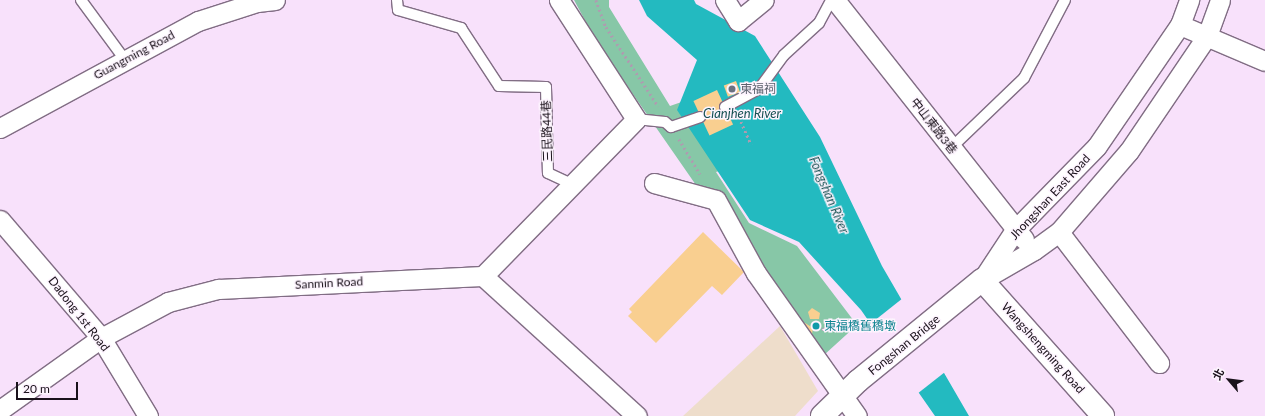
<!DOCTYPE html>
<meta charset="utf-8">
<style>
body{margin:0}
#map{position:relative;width:1265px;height:416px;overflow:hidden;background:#f8e1fb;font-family:Lato,"Noto Sans TC",sans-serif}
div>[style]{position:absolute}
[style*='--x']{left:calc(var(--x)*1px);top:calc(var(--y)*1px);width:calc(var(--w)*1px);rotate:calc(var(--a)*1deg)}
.commercial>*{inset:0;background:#eeddcb}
.green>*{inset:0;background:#87c7a7}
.water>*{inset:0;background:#23bac0}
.pier>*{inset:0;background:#f8e1fb}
.building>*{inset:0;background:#f9cf90;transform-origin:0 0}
.path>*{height:2.5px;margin-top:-1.25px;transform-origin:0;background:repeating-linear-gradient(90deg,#ae9cb0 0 2px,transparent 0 5px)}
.roads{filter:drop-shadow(1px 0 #816d84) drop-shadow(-1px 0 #816d84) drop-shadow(0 1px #816d84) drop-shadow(0 -1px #816d84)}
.service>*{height:10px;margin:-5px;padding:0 5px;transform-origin:5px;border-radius:5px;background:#fff}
.minor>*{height:19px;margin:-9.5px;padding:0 9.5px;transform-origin:9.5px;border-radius:9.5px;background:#fff}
.secondary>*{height:22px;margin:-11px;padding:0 11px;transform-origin:11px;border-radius:11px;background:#fff}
.dots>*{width:11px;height:11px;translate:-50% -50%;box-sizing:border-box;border:2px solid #fdf4fe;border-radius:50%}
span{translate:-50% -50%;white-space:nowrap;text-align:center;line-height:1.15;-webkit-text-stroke:3px #fdf4fe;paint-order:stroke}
.street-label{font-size:12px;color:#1a121b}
.worship-label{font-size:12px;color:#5b616d}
.left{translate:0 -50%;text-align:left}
.culture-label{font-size:12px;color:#0d838f}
.water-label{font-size:13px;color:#165153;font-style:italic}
.north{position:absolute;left:1209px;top:360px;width:40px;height:40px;-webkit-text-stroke:3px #fdf4fe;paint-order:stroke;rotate:298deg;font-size:11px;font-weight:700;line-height:16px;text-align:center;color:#1a121b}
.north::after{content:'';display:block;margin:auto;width:14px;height:18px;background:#1a121b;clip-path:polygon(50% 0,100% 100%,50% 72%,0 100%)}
.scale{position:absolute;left:16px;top:382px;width:62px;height:18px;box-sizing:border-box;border:2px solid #1a121b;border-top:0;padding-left:5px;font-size:12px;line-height:14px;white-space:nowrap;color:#1a121b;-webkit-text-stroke:3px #fdf4fe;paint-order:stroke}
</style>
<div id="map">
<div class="commercial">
<div style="clip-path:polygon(780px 326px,818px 391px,795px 416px,683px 416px)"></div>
</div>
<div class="green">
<div style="clip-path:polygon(574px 0,609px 0,609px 7px,670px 106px,690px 99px,762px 157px,716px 172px,749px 223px,797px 246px,857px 325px,824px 355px,723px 224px,596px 41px)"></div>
</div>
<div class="water">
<div style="clip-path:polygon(639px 0,694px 0,696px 4px,755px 36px,820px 137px,882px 266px,969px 416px,935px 416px,861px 310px,799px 242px,750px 220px,677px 110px,697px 60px,647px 16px)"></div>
</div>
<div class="pier">
<div style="clip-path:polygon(903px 298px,945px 372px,917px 394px,869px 325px)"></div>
</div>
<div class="building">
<div style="left:736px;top:81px;width:12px;height:13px;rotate:70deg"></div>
<div style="left:717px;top:90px;width:38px;height:26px;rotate:65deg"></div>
<div style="clip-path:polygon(703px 232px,744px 272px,722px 295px,712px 286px,656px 343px,628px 316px,632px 312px,629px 309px)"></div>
<div style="clip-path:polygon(812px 308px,820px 313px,819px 319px,810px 319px,808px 312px)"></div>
<div style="clip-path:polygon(805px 323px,813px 328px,812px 334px,808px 336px,802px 327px)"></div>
</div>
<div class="path">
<div style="--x:596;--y:0;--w:29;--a:70"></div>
<div style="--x:606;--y:27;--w:95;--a:56.6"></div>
<div style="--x:739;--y:117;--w:30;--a:66"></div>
<div style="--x:679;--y:139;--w:41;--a:59"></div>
<div style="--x:818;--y:325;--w:7;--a:34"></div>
<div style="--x:824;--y:329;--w:4;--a:117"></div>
</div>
<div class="roads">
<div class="service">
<div style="--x:81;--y:0;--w:74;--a:53.7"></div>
<div style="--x:397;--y:0;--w:10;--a:84"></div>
<div style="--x:398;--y:10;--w:66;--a:15.9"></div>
<div style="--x:461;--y:28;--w:69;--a:56.8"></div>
<div style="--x:499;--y:86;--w:47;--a:1.2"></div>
<div style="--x:546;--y:87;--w:86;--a:88.7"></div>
<div style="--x:548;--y:173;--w:26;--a:25"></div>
<div style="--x:725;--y:107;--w:38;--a:-28"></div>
<div style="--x:759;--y:89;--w:42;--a:-53.7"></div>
<div style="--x:784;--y:55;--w:47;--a:-42.4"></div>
<div style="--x:819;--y:23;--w:26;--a:-62"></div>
<div style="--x:636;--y:119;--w:29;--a:6"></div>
<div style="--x:665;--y:122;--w:8;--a:40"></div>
<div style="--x:671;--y:127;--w:31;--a:-19"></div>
<div style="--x:951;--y:148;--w:101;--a:-43.8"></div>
<div style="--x:1024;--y:78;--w:88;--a:-62.3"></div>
</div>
<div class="minor">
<div style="--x:725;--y:0;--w:25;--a:58"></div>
<div style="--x:738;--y:21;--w:33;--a:-39"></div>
<div style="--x:835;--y:0;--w:305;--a:51.7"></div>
<div style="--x:1180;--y:25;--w:92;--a:23"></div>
<div style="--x:0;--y:128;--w:225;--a:-28.4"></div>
<div style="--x:198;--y:21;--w:62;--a:-17.9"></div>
<div style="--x:257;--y:2;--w:18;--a:-6"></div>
<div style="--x:654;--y:183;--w:64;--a:15.3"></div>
<div style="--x:716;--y:200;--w:83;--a:61.3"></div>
<div style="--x:756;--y:273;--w:175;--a:54.8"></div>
<div style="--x:0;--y:220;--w:155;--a:49.4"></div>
<div style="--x:101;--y:338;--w:91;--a:58.9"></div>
<div style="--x:1059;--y:232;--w:165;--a:52.6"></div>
<div style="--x:483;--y:276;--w:219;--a:-45.7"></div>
<div style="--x:636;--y:119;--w:142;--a:-122.9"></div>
<div style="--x:984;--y:277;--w:56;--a:-56.6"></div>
<div style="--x:1015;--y:230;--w:117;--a:-45.7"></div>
<div style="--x:1097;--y:146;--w:147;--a:-55.6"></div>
<div style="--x:1180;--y:25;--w:27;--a:-70"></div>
<div style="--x:982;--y:280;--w:60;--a:-30"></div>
<div style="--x:1034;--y:250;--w:31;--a:-36"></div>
<div style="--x:1059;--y:232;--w:107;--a:-49.2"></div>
<div style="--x:1129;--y:151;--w:139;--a:-55.9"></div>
<div style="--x:1207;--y:36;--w:38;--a:-70"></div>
<div style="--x:0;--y:410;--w:124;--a:-35.5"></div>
<div style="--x:101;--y:338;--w:76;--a:-28.2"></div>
<div style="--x:168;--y:302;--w:52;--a:-14.6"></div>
<div style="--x:218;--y:289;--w:265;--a:-2.8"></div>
<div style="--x:483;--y:276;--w:208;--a:42.3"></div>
</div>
<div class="secondary">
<div style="--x:822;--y:416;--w:50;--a:-44.2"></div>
<div style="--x:858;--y:381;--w:160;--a:-39.2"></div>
<div style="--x:982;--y:280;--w:182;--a:48.3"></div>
</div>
</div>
<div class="dots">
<div style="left:732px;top:89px;background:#6b7280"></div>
<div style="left:816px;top:326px;background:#0f9aa8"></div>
</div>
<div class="street-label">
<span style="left:134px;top:55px;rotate:-28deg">Guangming Road</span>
<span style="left:934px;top:126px;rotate:52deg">中山東路3巷</span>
<span style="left:547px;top:131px;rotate:-92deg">三民路44巷</span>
<span style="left:1050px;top:197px;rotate:-47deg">Jhongshan East Road</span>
<span style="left:329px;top:283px;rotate:-3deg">Sanmin Road</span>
<span style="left:79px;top:314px;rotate:52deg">Dadong 1st Road</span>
<span style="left:904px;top:345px;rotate:-39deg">Fongshan Bridge</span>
<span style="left:1043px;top:348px;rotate:48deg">Wangshengming Road</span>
</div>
<div class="worship-label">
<span class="left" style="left:740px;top:89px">東福祠</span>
</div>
<div class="culture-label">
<span class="left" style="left:824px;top:326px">東福橋舊橋墩</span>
</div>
<div class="water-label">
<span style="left:742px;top:113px">Cianjhen River</span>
<span style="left:829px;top:195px;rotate:67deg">Fongshan River</span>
</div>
<div class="north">北</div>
<div class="scale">20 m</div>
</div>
